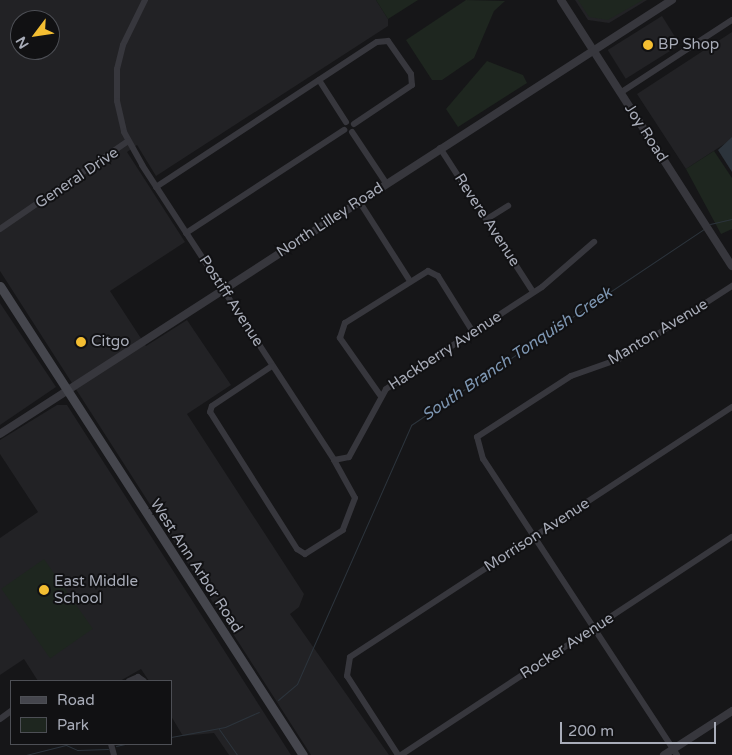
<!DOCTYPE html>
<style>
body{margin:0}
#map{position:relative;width:732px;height:755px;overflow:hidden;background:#161618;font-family:"Varela Round",sans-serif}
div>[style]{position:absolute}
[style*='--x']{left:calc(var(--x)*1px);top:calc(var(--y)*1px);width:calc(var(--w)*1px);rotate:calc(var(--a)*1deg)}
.built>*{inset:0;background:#222225;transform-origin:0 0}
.green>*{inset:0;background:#1e261f;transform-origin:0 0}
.water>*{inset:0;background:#2c343c}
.stream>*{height:1px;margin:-0.5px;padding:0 0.5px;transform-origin:0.5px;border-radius:0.5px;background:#2c343c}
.minor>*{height:6px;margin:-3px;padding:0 3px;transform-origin:3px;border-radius:3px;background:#37373d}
.tertiary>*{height:8px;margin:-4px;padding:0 4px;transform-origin:4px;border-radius:4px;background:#37373d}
.secondary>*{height:9px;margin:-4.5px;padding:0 4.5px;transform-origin:4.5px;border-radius:4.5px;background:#45464d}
.dots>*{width:14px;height:14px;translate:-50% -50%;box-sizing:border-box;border:2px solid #111113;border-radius:50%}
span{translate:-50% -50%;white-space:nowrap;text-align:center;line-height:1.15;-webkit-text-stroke:4px #111113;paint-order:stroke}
.poi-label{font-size:15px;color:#a8acb8}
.left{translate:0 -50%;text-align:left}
.street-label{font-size:15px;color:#a8acb8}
.water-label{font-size:16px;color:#7e97b3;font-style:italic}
.legend{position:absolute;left:10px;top:680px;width:162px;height:65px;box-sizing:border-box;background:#111113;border:1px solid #4d4f55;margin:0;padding:6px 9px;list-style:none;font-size:15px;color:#a8acb8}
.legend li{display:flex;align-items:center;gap:10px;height:25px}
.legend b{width:25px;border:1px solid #4d4f55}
.north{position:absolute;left:10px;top:10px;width:50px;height:50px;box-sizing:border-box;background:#111113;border:1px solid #4d4f55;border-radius:50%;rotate:239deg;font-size:14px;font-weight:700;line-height:20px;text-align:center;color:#a8acb8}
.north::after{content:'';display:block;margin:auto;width:18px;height:22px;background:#f4be32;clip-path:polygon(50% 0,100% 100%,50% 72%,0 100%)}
.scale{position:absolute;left:560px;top:722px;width:156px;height:22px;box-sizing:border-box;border:2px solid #a8acb8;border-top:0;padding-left:6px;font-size:15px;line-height:18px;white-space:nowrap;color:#a8acb8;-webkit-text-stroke:4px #111113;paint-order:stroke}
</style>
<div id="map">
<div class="built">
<div style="clip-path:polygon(evenodd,0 0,376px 0,388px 19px,388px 26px,156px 176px,137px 145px,127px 152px,185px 242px,110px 291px,146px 346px,187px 320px,231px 385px,187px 414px,304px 594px,299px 607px,290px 614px,389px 755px,311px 755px,0 271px,0 0,20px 20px,50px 20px,50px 50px,20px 50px,20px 20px)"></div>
<div style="clip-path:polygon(575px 0,647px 0,609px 23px,588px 20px)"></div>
<div style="left:662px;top:16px;width:34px;height:64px;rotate:58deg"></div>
<div style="clip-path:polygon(732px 32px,732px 139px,686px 169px,637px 94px)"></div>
<div style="clip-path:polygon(0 303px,56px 387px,0 425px)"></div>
<div style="clip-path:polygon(57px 405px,67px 405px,291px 755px,229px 755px,214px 733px,183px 736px,171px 716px,171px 681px,149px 681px,141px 669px,120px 681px,38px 681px,24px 659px,0 675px,0 538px,38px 512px,0 454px,0 440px)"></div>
</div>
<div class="green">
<div style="clip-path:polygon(376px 0,418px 0,388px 19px)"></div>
<div style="clip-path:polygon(466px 0,505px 1px,494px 11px,474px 58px,442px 80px,432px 80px,406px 40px)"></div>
<div style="clip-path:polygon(578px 0,643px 0,608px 20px,589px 17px)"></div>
<div style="clip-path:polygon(487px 61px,523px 75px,527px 83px,458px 127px,446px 109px)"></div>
<div style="clip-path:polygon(714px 151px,732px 178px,732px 229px,721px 234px,686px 169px)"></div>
<div style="left:44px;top:559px;width:85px;height:52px;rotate:55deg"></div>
</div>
<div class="water">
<div style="clip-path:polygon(732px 137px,732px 172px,718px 150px)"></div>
</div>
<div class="stream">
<div style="--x:732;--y:207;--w:9;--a:90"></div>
<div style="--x:710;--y:224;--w:23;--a:-13"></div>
<div style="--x:278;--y:700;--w:25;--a:-40"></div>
<div style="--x:297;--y:684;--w:283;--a:-66.2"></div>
<div style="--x:411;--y:425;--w:354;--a:-33.8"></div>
<div style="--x:219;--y:729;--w:32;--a:55"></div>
<div style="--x:171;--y:737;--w:55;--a:-10.5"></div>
<div style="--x:225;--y:727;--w:37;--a:-24"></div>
<div style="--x:116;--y:746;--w:9;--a:-13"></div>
<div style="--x:26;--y:755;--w:41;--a:-14"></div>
<div style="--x:66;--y:745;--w:12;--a:24"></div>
<div style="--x:77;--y:750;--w:31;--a:-2"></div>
</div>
<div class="minor">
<div style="--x:145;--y:0;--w:50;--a:116.1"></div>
<div style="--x:123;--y:45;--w:25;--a:104"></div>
<div style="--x:117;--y:69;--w:32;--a:90"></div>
<div style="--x:117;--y:101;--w:32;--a:77"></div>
<div style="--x:124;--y:132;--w:38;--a:61"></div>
<div style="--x:142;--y:165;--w:352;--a:56.9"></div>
<div style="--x:334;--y:460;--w:43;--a:61.1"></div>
<div style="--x:355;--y:498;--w:34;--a:111"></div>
<div style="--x:343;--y:530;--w:45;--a:147.7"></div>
<div style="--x:305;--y:554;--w:9;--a:-148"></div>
<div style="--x:297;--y:549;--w:162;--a:-122.4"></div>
<div style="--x:210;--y:412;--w:6;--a:-72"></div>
<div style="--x:212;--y:406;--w:72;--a:-33.7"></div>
<div style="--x:319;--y:80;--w:50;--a:57.3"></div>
<div style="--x:620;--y:93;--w:134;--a:-33.1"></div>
<div style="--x:352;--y:132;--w:61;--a:56.3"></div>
<div style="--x:440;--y:148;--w:171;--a:57.1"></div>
<div style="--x:156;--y:187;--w:264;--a:-33.3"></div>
<div style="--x:377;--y:42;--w:11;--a:-5"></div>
<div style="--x:388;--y:41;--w:40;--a:55.1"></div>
<div style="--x:411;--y:74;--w:11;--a:85"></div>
<div style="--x:412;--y:85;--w:70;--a:146.1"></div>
<div style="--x:359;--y:201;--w:95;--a:57.5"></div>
<div style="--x:487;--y:219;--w:25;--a:-32"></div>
<div style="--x:0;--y:229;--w:155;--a:-34.5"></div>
<div style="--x:186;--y:233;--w:189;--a:-33.1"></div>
<div style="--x:380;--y:395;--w:70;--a:-125.1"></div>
<div style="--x:340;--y:338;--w:16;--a:-72"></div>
<div style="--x:345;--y:323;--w:98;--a:-32.1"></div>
<div style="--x:428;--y:271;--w:11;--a:27"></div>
<div style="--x:438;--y:276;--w:66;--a:58"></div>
<div style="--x:334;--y:460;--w:15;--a:-11"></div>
<div style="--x:349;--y:457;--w:77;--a:-61.4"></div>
<div style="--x:386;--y:389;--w:186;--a:-33.2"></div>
<div style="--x:542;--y:287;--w:69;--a:-40.9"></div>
<div style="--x:129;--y:681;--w:10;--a:-24"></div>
<div style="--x:138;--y:677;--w:7;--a:34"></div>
<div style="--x:0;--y:719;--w:14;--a:-36"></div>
<div style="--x:111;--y:744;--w:11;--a:75"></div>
<div style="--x:398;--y:755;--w:94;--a:-122.8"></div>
<div style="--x:347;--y:676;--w:19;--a:-81"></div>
<div style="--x:350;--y:657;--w:457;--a:-33.2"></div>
<div style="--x:401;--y:755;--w:396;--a:-33.4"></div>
<div style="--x:677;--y:755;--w:354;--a:-123.2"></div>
<div style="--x:483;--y:459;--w:23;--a:-105"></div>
<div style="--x:477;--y:437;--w:112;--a:-33"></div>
<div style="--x:571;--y:376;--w:51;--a:-19.5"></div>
<div style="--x:619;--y:359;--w:135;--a:-32.9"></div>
</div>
<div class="tertiary">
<div style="--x:561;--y:0;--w:316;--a:57.3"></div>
<div style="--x:0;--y:434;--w:800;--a:-32.86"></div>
<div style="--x:664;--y:755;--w:81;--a:-32.9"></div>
</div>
<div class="secondary">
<div style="--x:0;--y:286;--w:558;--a:57.14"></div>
</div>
<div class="dots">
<div style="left:648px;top:45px;background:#f4be32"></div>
<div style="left:81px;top:342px;background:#f4be32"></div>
<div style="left:44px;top:590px;background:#f4be32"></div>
</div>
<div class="poi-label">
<span class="left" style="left:658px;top:45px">BP Shop</span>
<span class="left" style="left:91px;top:342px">Citgo</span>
<span class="left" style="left:54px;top:590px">East Middle<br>School</span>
</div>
<div class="street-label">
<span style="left:646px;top:133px;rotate:57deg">Joy Road</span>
<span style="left:77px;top:178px;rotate:-34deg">General Drive</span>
<span style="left:330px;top:220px;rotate:-33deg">North Lilley Road</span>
<span style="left:487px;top:220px;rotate:57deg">Revere Avenue</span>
<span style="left:231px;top:301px;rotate:57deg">Postiff Avenue</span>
<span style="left:658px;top:332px;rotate:-31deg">Manton Avenue</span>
<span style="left:445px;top:351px;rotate:-33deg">Hackberry Avenue</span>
<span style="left:537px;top:535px;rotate:-33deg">Morrison Avenue</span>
<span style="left:196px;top:566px;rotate:57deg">West Ann Arbor Road</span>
<span style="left:567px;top:646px;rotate:-33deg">Rocker Avenue</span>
</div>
<div class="water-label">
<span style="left:517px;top:354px;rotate:-34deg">South Branch Tonquish Creek</span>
</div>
<ul class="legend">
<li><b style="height:6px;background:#45464d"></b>Road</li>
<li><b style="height:14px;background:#1e261f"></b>Park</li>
</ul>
<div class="north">N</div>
<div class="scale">200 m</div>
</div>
